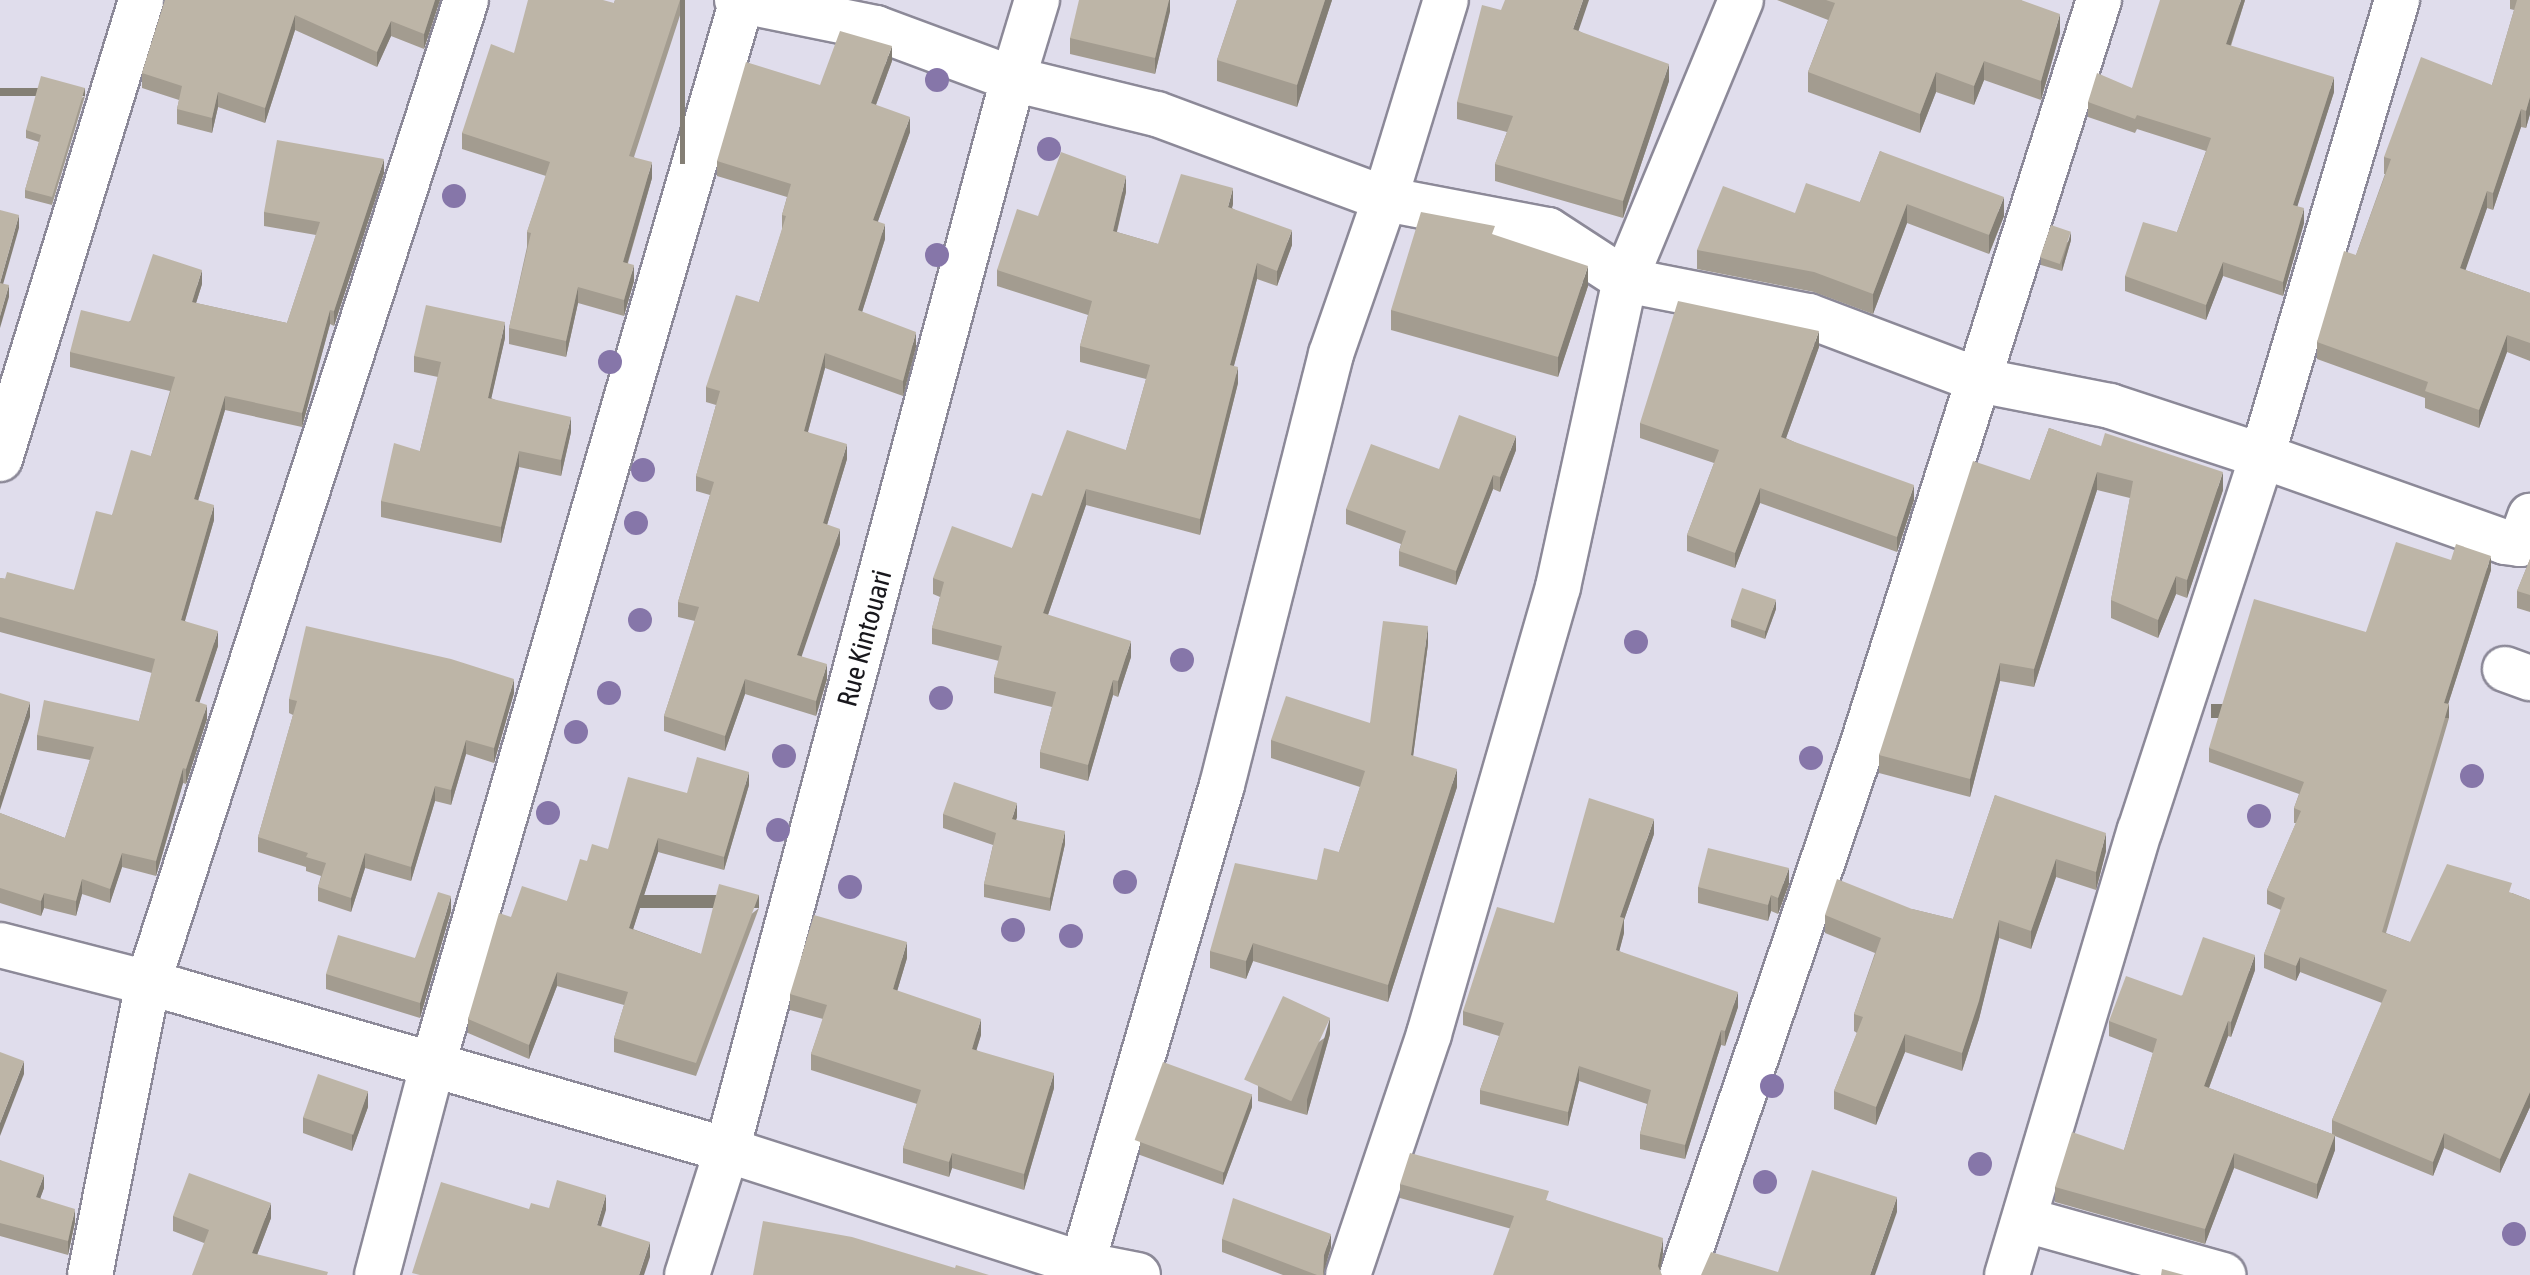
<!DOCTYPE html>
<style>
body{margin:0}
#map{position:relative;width:2530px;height:1275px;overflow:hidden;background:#e0ddec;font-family:"Asap Condensed",sans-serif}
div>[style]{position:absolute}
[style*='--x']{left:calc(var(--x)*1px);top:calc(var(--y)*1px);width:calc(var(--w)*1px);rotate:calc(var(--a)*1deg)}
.roads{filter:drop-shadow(2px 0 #8c8998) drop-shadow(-2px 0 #8c8998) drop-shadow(0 2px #8c8998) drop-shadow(0 -2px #8c8998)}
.street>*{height:44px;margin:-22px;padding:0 22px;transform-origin:22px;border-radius:22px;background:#fff}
.secondary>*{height:44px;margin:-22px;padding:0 22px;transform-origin:22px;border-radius:22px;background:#fff}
.trees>*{width:24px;height:24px;margin:-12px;border-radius:50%;background:#8676a9}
.wall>*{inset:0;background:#a39c90}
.shaded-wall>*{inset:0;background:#847f75;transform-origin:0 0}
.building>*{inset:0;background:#bdb5a7;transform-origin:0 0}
span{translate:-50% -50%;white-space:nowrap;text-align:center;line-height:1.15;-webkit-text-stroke:6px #fff;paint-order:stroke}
.street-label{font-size:28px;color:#18171c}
</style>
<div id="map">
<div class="roads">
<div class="street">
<div style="--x:737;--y:0;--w:142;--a:11.4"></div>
<div style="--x:876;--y:28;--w:146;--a:20.4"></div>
<div style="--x:1013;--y:79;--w:148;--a:13.7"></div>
<div style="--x:1157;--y:114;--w:243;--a:20.4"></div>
<div style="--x:1385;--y:199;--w:166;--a:10.8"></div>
<div style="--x:1548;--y:230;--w:92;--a:33"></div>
<div style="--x:1625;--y:280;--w:187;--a:11.1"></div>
<div style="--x:1809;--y:316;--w:181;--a:20.7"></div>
<div style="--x:1978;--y:380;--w:135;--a:11.1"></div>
<div style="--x:2110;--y:406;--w:160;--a:18.2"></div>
<div style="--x:2262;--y:456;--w:258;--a:19.5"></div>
<div style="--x:2505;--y:542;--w:15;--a:8"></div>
<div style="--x:2520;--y:544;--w:30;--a:-70"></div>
<div style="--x:0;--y:459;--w:480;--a:-72.9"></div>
<div style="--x:2505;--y:669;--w:27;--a:20"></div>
<div style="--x:2026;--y:1220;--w:205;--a:15.6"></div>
<div style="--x:90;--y:1275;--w:298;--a:-78.8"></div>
<div style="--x:148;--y:983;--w:1033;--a:-72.07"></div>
<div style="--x:377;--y:1275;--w:215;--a:-75.2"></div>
<div style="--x:432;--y:1067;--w:1111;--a:-73.8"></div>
<div style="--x:687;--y:1275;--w:131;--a:-72.3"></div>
<div style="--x:727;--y:1150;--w:1109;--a:-75.05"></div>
<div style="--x:1013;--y:79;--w:83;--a:-73.1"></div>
<div style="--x:1079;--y:1275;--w:510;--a:-73.73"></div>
<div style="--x:1222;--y:785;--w:445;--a:-75.8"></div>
<div style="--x:1331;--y:354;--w:164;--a:-70.8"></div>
<div style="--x:1385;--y:199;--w:208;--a:-73"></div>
<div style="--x:1348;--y:1275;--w:254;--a:-71.4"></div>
<div style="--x:1429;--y:1034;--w:465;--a:-73.9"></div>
<div style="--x:1558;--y:587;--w:314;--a:-77.7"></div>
<div style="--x:1625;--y:280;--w:303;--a:-67.5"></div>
<div style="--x:1682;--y:1275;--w:562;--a:-71.21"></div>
<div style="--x:1863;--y:743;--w:780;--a:-72.38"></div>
<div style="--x:2007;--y:1275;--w:464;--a:-73.4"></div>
<div style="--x:2140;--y:830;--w:393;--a:-71.9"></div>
<div style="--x:2262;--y:456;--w:476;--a:-73.5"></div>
</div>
<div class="secondary">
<div style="--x:0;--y:945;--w:181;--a:14.4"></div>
<div style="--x:175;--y:990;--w:575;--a:16.16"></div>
<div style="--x:727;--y:1150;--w:373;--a:17.8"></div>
<div style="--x:1082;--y:1264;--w:57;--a:11.1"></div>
</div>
</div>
<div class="trees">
<div style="left:937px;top:80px"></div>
<div style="left:1049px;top:149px"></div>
<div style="left:454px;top:196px"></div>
<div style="left:937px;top:255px"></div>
<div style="left:610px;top:362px"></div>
<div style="left:643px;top:470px"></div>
<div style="left:636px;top:523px"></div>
<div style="left:640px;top:620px"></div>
<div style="left:1636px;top:642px"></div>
<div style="left:1182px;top:660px"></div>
<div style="left:609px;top:693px"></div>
<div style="left:941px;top:698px"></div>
<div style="left:576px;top:732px"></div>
<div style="left:784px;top:756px"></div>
<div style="left:1811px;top:758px"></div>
<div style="left:2472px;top:776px"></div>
<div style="left:548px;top:813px"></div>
<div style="left:2259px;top:816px"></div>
<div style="left:778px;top:830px"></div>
<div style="left:1125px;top:882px"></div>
<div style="left:850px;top:887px"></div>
<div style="left:1013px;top:930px"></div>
<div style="left:1071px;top:936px"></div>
<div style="left:1772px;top:1086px"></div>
<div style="left:1980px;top:1164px"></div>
<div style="left:1765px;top:1182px"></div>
<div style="left:2514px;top:1234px"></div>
</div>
<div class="wall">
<div style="clip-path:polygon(165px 0,440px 0,424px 49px,391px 36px,377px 67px,295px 30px,265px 123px,218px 107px,212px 133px,177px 124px,177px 109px,179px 100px,142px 88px,142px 73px)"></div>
<div style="clip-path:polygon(615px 0,685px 0,634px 157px,652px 178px,628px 263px,634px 281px,624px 316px,578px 303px,566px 357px,509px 344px,509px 328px,527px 247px,527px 232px,546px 176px,462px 149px,462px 133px,514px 53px,614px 3px)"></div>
<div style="clip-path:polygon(1170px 0,1170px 11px,1155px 74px,1070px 54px,1070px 38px)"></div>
<div style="clip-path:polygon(1237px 0,1332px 0,1297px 107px,1217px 81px,1217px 60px)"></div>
<div style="clip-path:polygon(1777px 0,2021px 0,2060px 33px,2041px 100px,1984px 80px,1974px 105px,1936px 92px,1920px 133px,1808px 92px,1808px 72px,1828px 20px)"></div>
<div style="clip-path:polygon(2245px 0,2231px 46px,2334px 92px,2297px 206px,2304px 223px,2283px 296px,2223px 276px,2206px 320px,2125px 291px,2125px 276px,2177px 232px,2206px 151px,2137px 129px,2135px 133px,2088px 117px,2088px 102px,2132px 88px)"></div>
<div style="clip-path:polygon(2510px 0,2530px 0,2530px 114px,2526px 128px,2521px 127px,2493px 210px,2487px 208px,2465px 270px,2530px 293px,2530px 361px,2507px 352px,2479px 428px,2425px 408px,2425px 398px,2317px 359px,2317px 342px,2356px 255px,2385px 174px,2384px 174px,2384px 157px,2492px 85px,2514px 10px,2510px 9px)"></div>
<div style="clip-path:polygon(1579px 31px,1669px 81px,1623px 218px,1495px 181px,1495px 164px,1507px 132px,1457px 119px,1457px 102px)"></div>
<div style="clip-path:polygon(892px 61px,876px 105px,910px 132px,878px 221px,885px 239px,862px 312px,916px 347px,903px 396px,825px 368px,808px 432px,847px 459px,827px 525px,840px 544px,801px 656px,827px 679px,816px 716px,745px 694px,725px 751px,664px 731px,664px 716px,695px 621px,678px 617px,678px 602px,710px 495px,696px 491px,696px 476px,716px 405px,706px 402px,706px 387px,759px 302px,782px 230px,782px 215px,787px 197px,717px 176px,717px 161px)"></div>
<div style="clip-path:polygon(85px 96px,52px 205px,25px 198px,25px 190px,39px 142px,26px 138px,26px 130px)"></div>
<div style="clip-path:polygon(1880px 151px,2004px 216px,1989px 254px,1907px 223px,1873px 314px,1814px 292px,1697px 269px,1697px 250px,1795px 213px,1860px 202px)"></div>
<div style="clip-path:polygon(384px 173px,334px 326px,330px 324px,302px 427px,225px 410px,198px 501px,214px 520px,185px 621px,218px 646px,199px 703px,207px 719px,186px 784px,183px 783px,156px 876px,122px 867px,110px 903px,82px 894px,76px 916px,44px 908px,41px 916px,0 903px,0 813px,65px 838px,90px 760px,37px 750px,37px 735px,139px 721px,152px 673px,0 632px,0 578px,74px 590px,112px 515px,151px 456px,170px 391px,70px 367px,70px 352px,202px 284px,196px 303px,287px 323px,316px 235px,264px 226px,264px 212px)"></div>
<div style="clip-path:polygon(1126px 192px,1117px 232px,1158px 244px,1233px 204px,1232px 208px,1292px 245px,1277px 286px,1257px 279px,1234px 366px,1238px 383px,1200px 535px,1086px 505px,1048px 615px,1131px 657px,1118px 697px,1113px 695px,1088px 781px,1040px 768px,1040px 752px,1052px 707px,994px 693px,994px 677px,999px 661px,932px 644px,932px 628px,940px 597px,933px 594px,933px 578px,1012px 548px,1042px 496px,1126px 450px,1146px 379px,1080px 362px,1080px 346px,1088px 315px,997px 286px,997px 270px,1038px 216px)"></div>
<div style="clip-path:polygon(2071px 240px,2062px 271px,2041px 265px,2041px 257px)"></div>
<div style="clip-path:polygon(1588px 286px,1558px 377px,1391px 330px,1391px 310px)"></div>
<div style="clip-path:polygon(505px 338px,491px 398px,571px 432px,561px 476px,519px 467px,501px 543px,381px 517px,381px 501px,420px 451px,438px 377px,414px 372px,414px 356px)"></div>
<div style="clip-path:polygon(1819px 347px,1786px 438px,1914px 500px,1897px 552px,1760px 503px,1735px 568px,1687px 551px,1687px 535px,1714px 463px,1640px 438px,1640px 423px)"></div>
<div style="clip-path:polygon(2049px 428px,2223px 490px,2187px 598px,2176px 594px,2158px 638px,2111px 618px,2111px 600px,2130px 498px,2097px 490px,2034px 687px,2000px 681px,1970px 797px,1879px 773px,1879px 755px,2030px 480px)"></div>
<div style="clip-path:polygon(1516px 450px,1500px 492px,1493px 489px,1456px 585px,1399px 566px,1399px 551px,1401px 544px,1346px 524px,1346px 509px,1439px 469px)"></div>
<div style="clip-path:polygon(2530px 559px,2530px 612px,2517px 608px,2517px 591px)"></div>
<div style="clip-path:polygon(2451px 560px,2491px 570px,2448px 704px,2449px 718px,2386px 933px,2410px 942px,2512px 893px,2530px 900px,2530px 1107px,2500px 1173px,2444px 1148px,2433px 1176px,2335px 1136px,2335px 1150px,2317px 1199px,2234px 1168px,2205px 1244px,2055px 1202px,2055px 1187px,2124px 1150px,2153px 1053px,2109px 1036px,2109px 1021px,2255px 970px,2231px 1037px,2228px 1036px,2209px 1088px,2332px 1134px,2332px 1120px,2382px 1003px,2300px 972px,2296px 981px,2264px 968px,2264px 954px,2281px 910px,2267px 904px,2267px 890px,2296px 823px,2294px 823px,2294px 808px,2299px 794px,2209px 762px,2209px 748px,2366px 632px)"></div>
<div style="clip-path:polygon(1776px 609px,1765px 639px,1731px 627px,1731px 619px)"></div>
<div style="clip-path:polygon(1428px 644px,1413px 756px,1457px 787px,1388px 1002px,1253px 961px,1246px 979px,1210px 968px,1210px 951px,1317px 880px,1339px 852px,1360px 787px,1271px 758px,1271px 740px,1370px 723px)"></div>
<div style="clip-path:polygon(514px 693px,494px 763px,466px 754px,451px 805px,435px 801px,411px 881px,365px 868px,351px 912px,318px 901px,318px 887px,321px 876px,306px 871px,306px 867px,258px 852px,258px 837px,293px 715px,289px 713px,289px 699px)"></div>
<div style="clip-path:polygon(749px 785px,724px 870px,658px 852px,633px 929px,701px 954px,759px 908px,696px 1076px,614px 1052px,614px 1038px,624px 1005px,557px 986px,529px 1059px,468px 1033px,468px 1019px,511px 917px,567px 901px,587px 861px,608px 849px,687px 793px)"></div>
<div style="clip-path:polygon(1995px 795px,2106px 851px,2096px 890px,2056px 877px,2031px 949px,1999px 938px,1979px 1019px,1962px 1071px,1905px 1052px,1876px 1125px,1834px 1109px,1834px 1091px,1857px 1033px,1854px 1031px,1854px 1014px,1875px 953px,1825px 933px,1825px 915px,1912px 909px,1953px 919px)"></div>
<div style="clip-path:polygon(943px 814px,1017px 817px,1016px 820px,1065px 844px,1050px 911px,984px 897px,984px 884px,993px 845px,943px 828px)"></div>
<div style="clip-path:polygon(1654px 834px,1624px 920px,1624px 933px,1619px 951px,1738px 1007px,1725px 1046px,1721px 1045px,1685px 1159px,1640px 1149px,1640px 1134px,1647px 1104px,1579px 1081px,1568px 1126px,1480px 1104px,1480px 1090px,1499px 1036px,1463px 1025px,1463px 1011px,1554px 923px)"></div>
<div style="clip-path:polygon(1789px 884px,1778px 914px,1771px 911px,1768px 921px,1698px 903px,1698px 887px)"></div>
<div style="clip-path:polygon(451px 911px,420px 1018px,326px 989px,326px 974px,415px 958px)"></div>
<div style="clip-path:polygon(907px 958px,897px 991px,981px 1035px,976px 1050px,1054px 1088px,1024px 1190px,952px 1168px,949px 1177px,903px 1163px,903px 1148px,917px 1104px,811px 1070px,811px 1054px,823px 1019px,790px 1010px,790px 994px)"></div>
<div style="clip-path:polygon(1330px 1034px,1307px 1115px,1258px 1101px,1258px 1085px)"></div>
<div style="clip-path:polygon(368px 1107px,352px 1151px,303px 1133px,303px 1117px)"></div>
<div style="clip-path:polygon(1252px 1107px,1223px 1185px,1140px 1155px,1140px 1142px)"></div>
<div style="clip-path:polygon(0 1160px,44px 1188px,40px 1198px,75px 1222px,68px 1255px,0 1236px)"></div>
<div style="clip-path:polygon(1400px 1184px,1549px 1201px,1663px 1253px,1660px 1270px,1400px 1198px)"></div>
<div style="clip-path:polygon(173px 1216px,271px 1218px,257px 1255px,328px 1275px,204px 1243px,173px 1231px)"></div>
<div style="clip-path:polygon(1222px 1239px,1331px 1247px,1324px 1268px,1324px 1275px,1283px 1275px,1222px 1252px)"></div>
</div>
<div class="shaded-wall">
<div style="clip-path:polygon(435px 0,440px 0,424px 49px,424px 34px)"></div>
<div style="left:680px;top:0;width:5px;height:164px"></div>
<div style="clip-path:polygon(1169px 0,1170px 0,1170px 11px,1155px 74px,1155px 58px)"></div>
<div style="clip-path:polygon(1325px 0,1332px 0,1297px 107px,1297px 85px)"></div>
<div style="clip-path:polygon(1583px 0,1589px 0,1573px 47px,1573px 29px)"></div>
<div style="clip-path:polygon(2241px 0,2245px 0,2226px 59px,2226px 44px)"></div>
<div style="clip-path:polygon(2060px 14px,2060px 33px,2041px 100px,2041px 81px)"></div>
<div style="clip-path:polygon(295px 15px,295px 30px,265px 123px,265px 108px)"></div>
<div style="clip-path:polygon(391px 21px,391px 36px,377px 67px,377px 52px)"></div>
<div style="clip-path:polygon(892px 46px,892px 61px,871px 118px,871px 103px)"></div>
<div style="clip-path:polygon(1984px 61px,1984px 80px,1974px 105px,1974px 86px)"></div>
<div style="clip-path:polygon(1669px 64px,1669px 81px,1623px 218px,1623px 201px)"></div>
<div style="clip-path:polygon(1936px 72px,1936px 92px,1920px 133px,1920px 114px)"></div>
<div style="clip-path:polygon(2334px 77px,2334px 92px,2293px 220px,2293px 205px)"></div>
<div style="left:85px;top:88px;width:8px;height:114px;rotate:90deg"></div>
<div style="clip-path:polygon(218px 92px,218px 107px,212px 133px,212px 118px)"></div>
<div style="clip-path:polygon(2530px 97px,2530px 114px,2526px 128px,2526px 111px)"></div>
<div style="clip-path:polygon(2521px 109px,2521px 127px,2493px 210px,2493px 193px)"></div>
<div style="clip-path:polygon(910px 117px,910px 132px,873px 235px,873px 220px)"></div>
<div style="clip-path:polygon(384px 159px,384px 173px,334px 326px,334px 311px)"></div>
<div style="clip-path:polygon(652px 162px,652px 178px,623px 278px,623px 262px)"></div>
<div style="clip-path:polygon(1126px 176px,1126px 192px,1113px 247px,1113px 231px)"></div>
<div style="clip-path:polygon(1233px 188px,1233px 204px,1228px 222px,1228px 207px)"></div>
<div style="clip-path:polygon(2487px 191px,2487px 208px,2460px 286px,2460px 268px)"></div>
<div style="clip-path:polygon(2004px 197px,2004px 216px,1989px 254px,1989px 235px)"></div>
<div style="clip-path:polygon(1907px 204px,1907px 223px,1873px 314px,1873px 294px)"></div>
<div style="clip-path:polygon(2304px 208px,2304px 223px,2283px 296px,2283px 282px)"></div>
<div style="clip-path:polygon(19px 215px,19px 228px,0 295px,0 283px)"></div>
<div style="clip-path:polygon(885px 224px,885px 239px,858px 325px,858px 310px)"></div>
<div style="clip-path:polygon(1292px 230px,1292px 245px,1277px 286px,1277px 271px)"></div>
<div style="clip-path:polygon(2071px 232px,2071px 240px,2062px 271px,2062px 263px)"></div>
<div style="clip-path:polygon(2223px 262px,2223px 276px,2206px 320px,2206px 305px)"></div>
<div style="clip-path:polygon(1257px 263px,1257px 279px,1230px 380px,1230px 365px)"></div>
<div style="clip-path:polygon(634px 265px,634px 281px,624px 316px,624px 300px)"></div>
<div style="clip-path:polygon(1588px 266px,1588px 286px,1558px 377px,1558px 357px)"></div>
<div style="clip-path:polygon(202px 270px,202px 284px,192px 316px,192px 302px)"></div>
<div style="clip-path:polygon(9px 285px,9px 297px,0 328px,0 316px)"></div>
<div style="clip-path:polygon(578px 287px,578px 303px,566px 357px,566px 341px)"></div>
<div style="clip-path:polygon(330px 310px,330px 324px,302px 427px,302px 413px)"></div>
<div style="clip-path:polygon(505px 322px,505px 338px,488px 413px,488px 398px)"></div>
<div style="clip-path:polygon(1819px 331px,1819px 347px,1781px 452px,1781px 437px)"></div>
<div style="clip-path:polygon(916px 332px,916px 347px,903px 396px,903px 381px)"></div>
<div style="clip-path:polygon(2507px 335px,2507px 352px,2479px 428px,2479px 410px)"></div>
<div style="clip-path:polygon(825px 353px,825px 368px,804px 446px,804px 431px)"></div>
<div style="clip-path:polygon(1238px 367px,1238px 383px,1200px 535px,1200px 519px)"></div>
<div style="clip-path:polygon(225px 396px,225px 410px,194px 514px,194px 499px)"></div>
<div style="clip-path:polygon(571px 417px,571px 432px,561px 476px,561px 460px)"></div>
<div style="clip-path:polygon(1516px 436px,1516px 450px,1500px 492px,1500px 477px)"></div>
<div style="clip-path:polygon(847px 444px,847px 459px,823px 538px,823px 523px)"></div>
<div style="clip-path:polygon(519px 451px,519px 467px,501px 543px,501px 527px)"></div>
<div style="clip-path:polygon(2097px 472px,2097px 490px,2034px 687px,2034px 669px)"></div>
<div style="clip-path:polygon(2223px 472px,2223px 490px,2187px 598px,2187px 580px)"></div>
<div style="clip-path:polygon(1493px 475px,1493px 489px,1456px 585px,1456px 571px)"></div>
<div style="clip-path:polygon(1914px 485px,1914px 500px,1897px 552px,1897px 537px)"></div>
<div style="clip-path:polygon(1760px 488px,1760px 503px,1735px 568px,1735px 553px)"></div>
<div style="clip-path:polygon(1086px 489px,1086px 505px,1043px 629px,1043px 613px)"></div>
<div style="clip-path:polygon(214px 505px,214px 520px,181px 634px,181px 620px)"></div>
<div style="clip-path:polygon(840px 529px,840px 544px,797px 670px,797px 655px)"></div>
<div style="clip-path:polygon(2491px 556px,2491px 570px,2444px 717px,2444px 703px)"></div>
<div style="clip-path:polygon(2176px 576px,2176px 594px,2158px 638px,2158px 620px)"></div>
<div style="clip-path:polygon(1776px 600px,1776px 609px,1765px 639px,1765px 631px)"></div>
<div style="clip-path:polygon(1428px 626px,1428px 644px,1411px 772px,1411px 755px)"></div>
<div style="clip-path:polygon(218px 631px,218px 646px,195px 716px,195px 701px)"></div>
<div style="clip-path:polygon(1131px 641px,1131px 657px,1118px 697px,1118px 681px)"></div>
<div style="clip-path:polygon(2000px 663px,2000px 681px,1970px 797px,1970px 779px)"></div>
<div style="clip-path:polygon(827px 664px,827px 679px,816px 716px,816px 701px)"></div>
<div style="clip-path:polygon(514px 679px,514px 693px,494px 763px,494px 748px)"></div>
<div style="clip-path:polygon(745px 679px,745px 694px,725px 751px,725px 736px)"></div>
<div style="clip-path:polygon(1113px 680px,1113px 695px,1088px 781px,1088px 765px)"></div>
<div style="clip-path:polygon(30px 702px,30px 717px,0 810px,0 796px)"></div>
<div style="left:2449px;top:704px;width:14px;height:238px;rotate:90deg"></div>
<div style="clip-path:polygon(207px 705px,207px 719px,186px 784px,186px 769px)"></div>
<div style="clip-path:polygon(466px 740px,466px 754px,451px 805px,451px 790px)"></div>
<div style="clip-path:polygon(183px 768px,183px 783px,156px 876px,156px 861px)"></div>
<div style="clip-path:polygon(1457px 769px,1457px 787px,1388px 1002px,1388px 985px)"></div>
<div style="clip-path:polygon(749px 772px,749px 785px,724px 870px,724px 857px)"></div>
<div style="clip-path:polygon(435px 786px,435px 801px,411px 881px,411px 867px)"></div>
<div style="clip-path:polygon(1017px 803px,1017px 817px,1012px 833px,1012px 819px)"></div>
<div style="clip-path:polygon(1654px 819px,1654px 834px,1624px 920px,1624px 933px,1616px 964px,1616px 950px,1620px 917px)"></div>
<div style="clip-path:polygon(1065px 831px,1065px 844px,1050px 911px,1050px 898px)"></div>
<div style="clip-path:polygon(2106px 833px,2106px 851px,2096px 890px,2096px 872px)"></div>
<div style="clip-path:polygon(658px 838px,658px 852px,629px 942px,629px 928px)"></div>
<div style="clip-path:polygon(122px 853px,122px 867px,110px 903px,110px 889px)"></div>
<div style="clip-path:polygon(365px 853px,365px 868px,351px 912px,351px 898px)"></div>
<div style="clip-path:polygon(2056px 859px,2056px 877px,2031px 949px,2031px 931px)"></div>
<div style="clip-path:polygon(1789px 868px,1789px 884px,1778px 914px,1778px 898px)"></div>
<div style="clip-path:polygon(82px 879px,82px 894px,76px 916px,76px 901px)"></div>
<div style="clip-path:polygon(44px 893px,44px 908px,41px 916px,41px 901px)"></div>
<div style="left:759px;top:895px;width:13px;height:179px;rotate:90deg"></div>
<div style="clip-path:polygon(1771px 895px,1771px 911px,1768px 921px,1768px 905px)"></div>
<div style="clip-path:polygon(451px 896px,451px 911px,420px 1018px,420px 1003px)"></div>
<div style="clip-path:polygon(1999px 920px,1999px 938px,1979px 1019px,1962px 1071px,1962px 1053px)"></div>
<div style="clip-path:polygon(907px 942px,907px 958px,893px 1005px,893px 989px)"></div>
<div style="clip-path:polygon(1253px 943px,1253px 961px,1246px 979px,1246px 961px)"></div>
<div style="clip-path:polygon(2255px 955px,2255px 970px,2231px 1037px,2231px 1022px)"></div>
<div style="clip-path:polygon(2300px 957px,2300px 972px,2296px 981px,2296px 966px)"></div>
<div style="clip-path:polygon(557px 972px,557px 986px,529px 1059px,529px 1045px)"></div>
<div style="clip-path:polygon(1738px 992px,1738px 1007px,1725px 1046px,1725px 1031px)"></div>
<div style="clip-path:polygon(1330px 1018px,1330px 1034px,1307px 1115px,1307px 1100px)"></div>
<div style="clip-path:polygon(981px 1019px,981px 1035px,972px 1065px,972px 1049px)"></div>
<div style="clip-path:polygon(2228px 1021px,2228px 1036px,2204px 1101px,2204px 1086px)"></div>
<div style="clip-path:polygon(1721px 1030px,1721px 1045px,1685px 1159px,1685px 1145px)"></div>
<div style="clip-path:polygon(1905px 1034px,1905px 1052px,1876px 1125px,1876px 1107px)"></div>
<div style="clip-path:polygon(24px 1061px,24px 1074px,0 1136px,0 1123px)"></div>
<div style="clip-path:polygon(1579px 1066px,1579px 1081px,1568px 1126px,1568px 1112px)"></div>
<div style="clip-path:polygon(1054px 1073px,1054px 1088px,1024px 1190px,1024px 1174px)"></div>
<div style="clip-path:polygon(368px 1091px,368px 1107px,352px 1151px,352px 1135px)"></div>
<div style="clip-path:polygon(2530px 1092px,2530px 1107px,2500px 1173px,2500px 1159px)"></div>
<div style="clip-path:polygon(1252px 1094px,1252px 1107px,1223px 1185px,1223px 1172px)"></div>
<div style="clip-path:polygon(2444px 1133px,2444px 1148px,2433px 1176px,2433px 1162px)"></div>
<div style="clip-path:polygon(2335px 1135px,2335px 1150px,2317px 1199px,2317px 1184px)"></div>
<div style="clip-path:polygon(952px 1153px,952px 1168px,949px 1177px,949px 1162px)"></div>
<div style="clip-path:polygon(2234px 1153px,2234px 1168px,2205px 1244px,2205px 1229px)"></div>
<div style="clip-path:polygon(44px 1175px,44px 1188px,36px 1210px,36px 1197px)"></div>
<div style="clip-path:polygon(606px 1195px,606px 1210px,597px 1240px,597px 1225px)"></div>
<div style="clip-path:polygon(1897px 1197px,1897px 1212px,1875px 1275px,1870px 1275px)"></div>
<div style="clip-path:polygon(271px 1203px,271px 1218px,252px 1268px,252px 1253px)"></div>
<div style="clip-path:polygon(75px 1209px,75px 1222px,68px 1255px,68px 1241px)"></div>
<div style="clip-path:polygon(1331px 1234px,1331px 1247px,1323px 1275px,1324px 1255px)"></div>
<div style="clip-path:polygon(1663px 1238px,1663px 1253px,1659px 1275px,1658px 1266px)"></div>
<div style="clip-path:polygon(650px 1242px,650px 1257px,644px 1275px,639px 1275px)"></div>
</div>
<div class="building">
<div style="clip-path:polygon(165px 0,435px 0,424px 34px,391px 21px,377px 52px,295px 15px,265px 108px,218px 92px,212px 118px,177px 109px,182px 86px,142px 73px)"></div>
<div style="clip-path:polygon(528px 0,603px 0,614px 3px,615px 0,680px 0,629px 156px,652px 162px,623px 262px,634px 265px,624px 300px,578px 287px,566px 341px,509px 328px,531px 233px,527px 232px,550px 162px,462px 133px,491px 44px,514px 53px)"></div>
<div style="clip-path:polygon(1079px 0,1169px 0,1155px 58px,1070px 38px)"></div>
<div style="clip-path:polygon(1237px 0,1325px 0,1297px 85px,1217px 60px)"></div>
<div style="clip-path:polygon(1505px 0,1583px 0,1573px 29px,1669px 64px,1623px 201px,1495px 164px,1513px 116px,1457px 102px,1482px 5px,1501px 10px)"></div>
<div style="clip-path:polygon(1826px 0,2021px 0,2060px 14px,2041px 81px,1984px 61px,1974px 86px,1936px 72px,1920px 114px,1808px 72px,1835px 3px)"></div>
<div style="clip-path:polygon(2160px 0,2241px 0,2226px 44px,2334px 77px,2293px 205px,2304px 208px,2283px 282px,2223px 262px,2206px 305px,2125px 276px,2143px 222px,2177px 232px,2211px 138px,2137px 115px,2135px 119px,2088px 102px,2097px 73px,2132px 88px)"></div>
<div style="clip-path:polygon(2517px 0,2530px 0,2530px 97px,2526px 111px,2521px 109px,2493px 193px,2487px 191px,2460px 268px,2530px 293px,2530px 343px,2507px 335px,2479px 410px,2425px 391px,2428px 382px,2317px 342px,2344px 251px,2356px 255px,2391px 159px,2384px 157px,2421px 57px,2492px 85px)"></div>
<div style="clip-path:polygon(840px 31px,892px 46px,871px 103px,910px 117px,873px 220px,885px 224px,858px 310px,916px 332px,903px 381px,825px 353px,804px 431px,847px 444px,823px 523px,840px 529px,797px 655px,827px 664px,816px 701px,745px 679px,725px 736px,664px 716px,699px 607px,678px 602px,714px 482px,696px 476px,720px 391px,706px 387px,736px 295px,759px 302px,786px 216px,782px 215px,791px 184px,717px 161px,746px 62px,820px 85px)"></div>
<div style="clip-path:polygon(41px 76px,85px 88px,52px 197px,25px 190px,41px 135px,26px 130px)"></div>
<div style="clip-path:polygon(277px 140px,384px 159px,334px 311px,330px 310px,302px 413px,225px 396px,194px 499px,214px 505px,181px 620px,218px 631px,195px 701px,207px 705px,186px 769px,183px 768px,156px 861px,122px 853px,110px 889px,82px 879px,76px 901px,44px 893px,41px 901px,0 888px,0 813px,65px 838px,94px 747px,37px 735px,44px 700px,139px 721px,155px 659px,0 617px,0 578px,5px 579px,7px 572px,74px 590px,96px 511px,112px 515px,131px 450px,151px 456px,175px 377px,70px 352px,81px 310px,130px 322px,153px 254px,202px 270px,192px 302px,287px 323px,320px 222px,264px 212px)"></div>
<div style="clip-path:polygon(1880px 151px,2004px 197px,1989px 235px,1907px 204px,1873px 294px,1814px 272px,1697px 250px,1723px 186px,1795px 213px,1806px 183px,1860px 202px)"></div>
<div style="clip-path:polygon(1061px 152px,1126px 176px,1113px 231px,1158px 244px,1181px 174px,1233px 188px,1228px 207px,1292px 230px,1277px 271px,1257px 263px,1230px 365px,1238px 367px,1200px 519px,1086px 489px,1043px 613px,1131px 641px,1118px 681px,1113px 680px,1088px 765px,1040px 752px,1056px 692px,994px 677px,1002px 646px,932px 628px,944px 582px,933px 578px,952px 526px,1012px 548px,1032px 493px,1042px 496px,1067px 430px,1126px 450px,1150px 365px,1080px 346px,1092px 301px,997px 270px,1017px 209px,1038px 216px)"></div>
<div style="clip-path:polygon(0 210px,19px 215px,0 283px,9px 285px,0 316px)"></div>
<div style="clip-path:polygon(1421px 212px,1495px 226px,1492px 234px,1588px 266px,1558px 357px,1391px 310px)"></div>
<div style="left:2051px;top:225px;width:21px;height:34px;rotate:19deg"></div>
<div style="clip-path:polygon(1678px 301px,1819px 331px,1781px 437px,1914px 485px,1897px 537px,1760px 488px,1735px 553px,1687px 535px,1719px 450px,1640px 423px)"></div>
<div style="clip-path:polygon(426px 305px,505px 322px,488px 398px,571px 417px,561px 460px,519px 451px,501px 527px,381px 501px,394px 443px,420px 451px,441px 362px,414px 356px)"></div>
<div style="clip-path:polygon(1459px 415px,1516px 436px,1500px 477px,1493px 475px,1456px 571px,1399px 551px,1406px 531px,1346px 509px,1371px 444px,1439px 469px)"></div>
<div style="clip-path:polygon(2049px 428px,2101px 446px,2105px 433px,2223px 472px,2187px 580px,2176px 576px,2158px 620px,2111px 600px,2133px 481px,2097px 472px,2034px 669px,2000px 663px,1970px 779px,1879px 755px,1973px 461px,2030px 480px)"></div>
<div style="clip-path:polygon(2396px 542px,2451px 560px,2456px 544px,2491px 556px,2444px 703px,2449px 704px,2382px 932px,2410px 942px,2447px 864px,2512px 883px,2509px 892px,2530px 900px,2530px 1092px,2500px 1159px,2444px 1133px,2433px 1162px,2332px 1120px,2387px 990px,2300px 957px,2296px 966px,2264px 954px,2285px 898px,2267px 890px,2301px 811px,2294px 808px,2304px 782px,2209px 748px,2254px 599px,2366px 632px)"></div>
<div style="clip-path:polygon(2530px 559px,2530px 595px,2517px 591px)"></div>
<div style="left:1742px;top:588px;width:36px;height:33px;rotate:19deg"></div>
<div style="clip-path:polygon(1383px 621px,1428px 626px,1411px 755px,1457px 769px,1388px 985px,1253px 943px,1246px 961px,1210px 951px,1235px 863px,1317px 880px,1324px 848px,1339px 852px,1365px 771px,1271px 740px,1286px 696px,1370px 723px)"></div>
<div style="clip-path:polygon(306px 626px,451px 659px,514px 679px,494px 748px,466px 740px,451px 790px,435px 786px,411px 867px,365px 853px,351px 898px,318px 887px,326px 863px,306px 857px,308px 853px,258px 837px,297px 701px,289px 699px)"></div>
<div style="clip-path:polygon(0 693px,30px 702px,0 796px)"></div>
<div style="clip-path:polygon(697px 757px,749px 772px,724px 857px,658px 838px,629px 928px,701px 954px,719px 884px,759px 895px,696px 1063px,614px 1038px,628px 992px,557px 972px,529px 1045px,468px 1019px,499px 913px,511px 917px,522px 886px,567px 901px,580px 859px,587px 861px,592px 844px,608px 849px,628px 777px,687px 793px)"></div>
<div style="clip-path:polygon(954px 782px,1017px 803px,1012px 819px,1065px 831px,1050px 898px,984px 884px,996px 833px,943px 814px)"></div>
<div style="clip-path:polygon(1995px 795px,2106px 833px,2096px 872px,2056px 859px,2031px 931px,1999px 920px,1979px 1001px,1962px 1053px,1905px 1034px,1876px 1107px,1834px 1091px,1863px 1017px,1854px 1014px,1881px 938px,1825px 915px,1837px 879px,1912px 909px,1953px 919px)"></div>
<div style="clip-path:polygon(1589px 798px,1654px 819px,1620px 917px,1624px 918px,1616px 950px,1738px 992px,1725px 1031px,1721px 1030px,1685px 1145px,1640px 1134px,1651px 1090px,1579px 1066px,1568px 1112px,1480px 1090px,1504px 1023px,1463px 1011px,1497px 907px,1554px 923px)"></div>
<div style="clip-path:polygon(1708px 848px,1789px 868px,1778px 898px,1771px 895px,1768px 905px,1698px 887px)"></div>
<div style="clip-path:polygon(438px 892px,451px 896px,420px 1003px,326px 974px,338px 935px,415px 958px)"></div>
<div style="clip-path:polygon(814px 915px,907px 942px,893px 989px,981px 1019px,972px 1049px,1054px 1073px,1024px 1174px,952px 1153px,949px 1162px,903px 1148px,921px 1090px,811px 1054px,827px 1005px,790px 994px)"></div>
<div style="clip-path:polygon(2203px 937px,2255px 955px,2231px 1022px,2228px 1021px,2204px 1086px,2335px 1135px,2317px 1184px,2234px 1153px,2205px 1229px,2055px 1187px,2072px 1132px,2124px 1150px,2157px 1039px,2109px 1021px,2126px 976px,2182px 996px)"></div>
<div style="left:1283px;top:996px;width:52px;height:92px;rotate:25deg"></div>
<div style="clip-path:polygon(0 1052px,24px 1061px,0 1123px)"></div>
<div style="left:1163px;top:1062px;width:95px;height:83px;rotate:20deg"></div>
<div style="left:318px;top:1074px;width:53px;height:46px;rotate:19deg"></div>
<div style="clip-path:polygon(1410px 1153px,1549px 1191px,1546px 1200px,1663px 1238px,1658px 1266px,1662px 1275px,1493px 1275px,1514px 1216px,1400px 1184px)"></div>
<div style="clip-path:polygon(0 1160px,44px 1175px,36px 1197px,75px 1209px,68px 1241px,0 1223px)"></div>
<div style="clip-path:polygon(1812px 1170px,1897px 1197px,1870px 1275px,1701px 1275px,1711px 1252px,1778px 1272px)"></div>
<div style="clip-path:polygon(189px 1173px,271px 1203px,252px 1253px,328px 1272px,327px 1275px,192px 1275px,209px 1230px,173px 1216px)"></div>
<div style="clip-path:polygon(557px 1180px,606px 1195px,597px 1225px,650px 1242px,639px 1275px,420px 1275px,412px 1273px,441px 1182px,529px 1209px,531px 1203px,549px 1208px)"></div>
<div style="clip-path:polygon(1233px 1198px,1331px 1234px,1324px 1255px,1323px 1275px,1317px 1275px,1222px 1239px)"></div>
<div style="clip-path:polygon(763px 1221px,852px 1237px,955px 1268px,956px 1265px,989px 1275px,753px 1275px)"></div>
<div style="clip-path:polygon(2162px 1269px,2184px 1275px,2161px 1275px)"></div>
</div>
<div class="street-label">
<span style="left:864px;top:638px;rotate:-75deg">Rue Kintouari</span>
</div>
</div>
